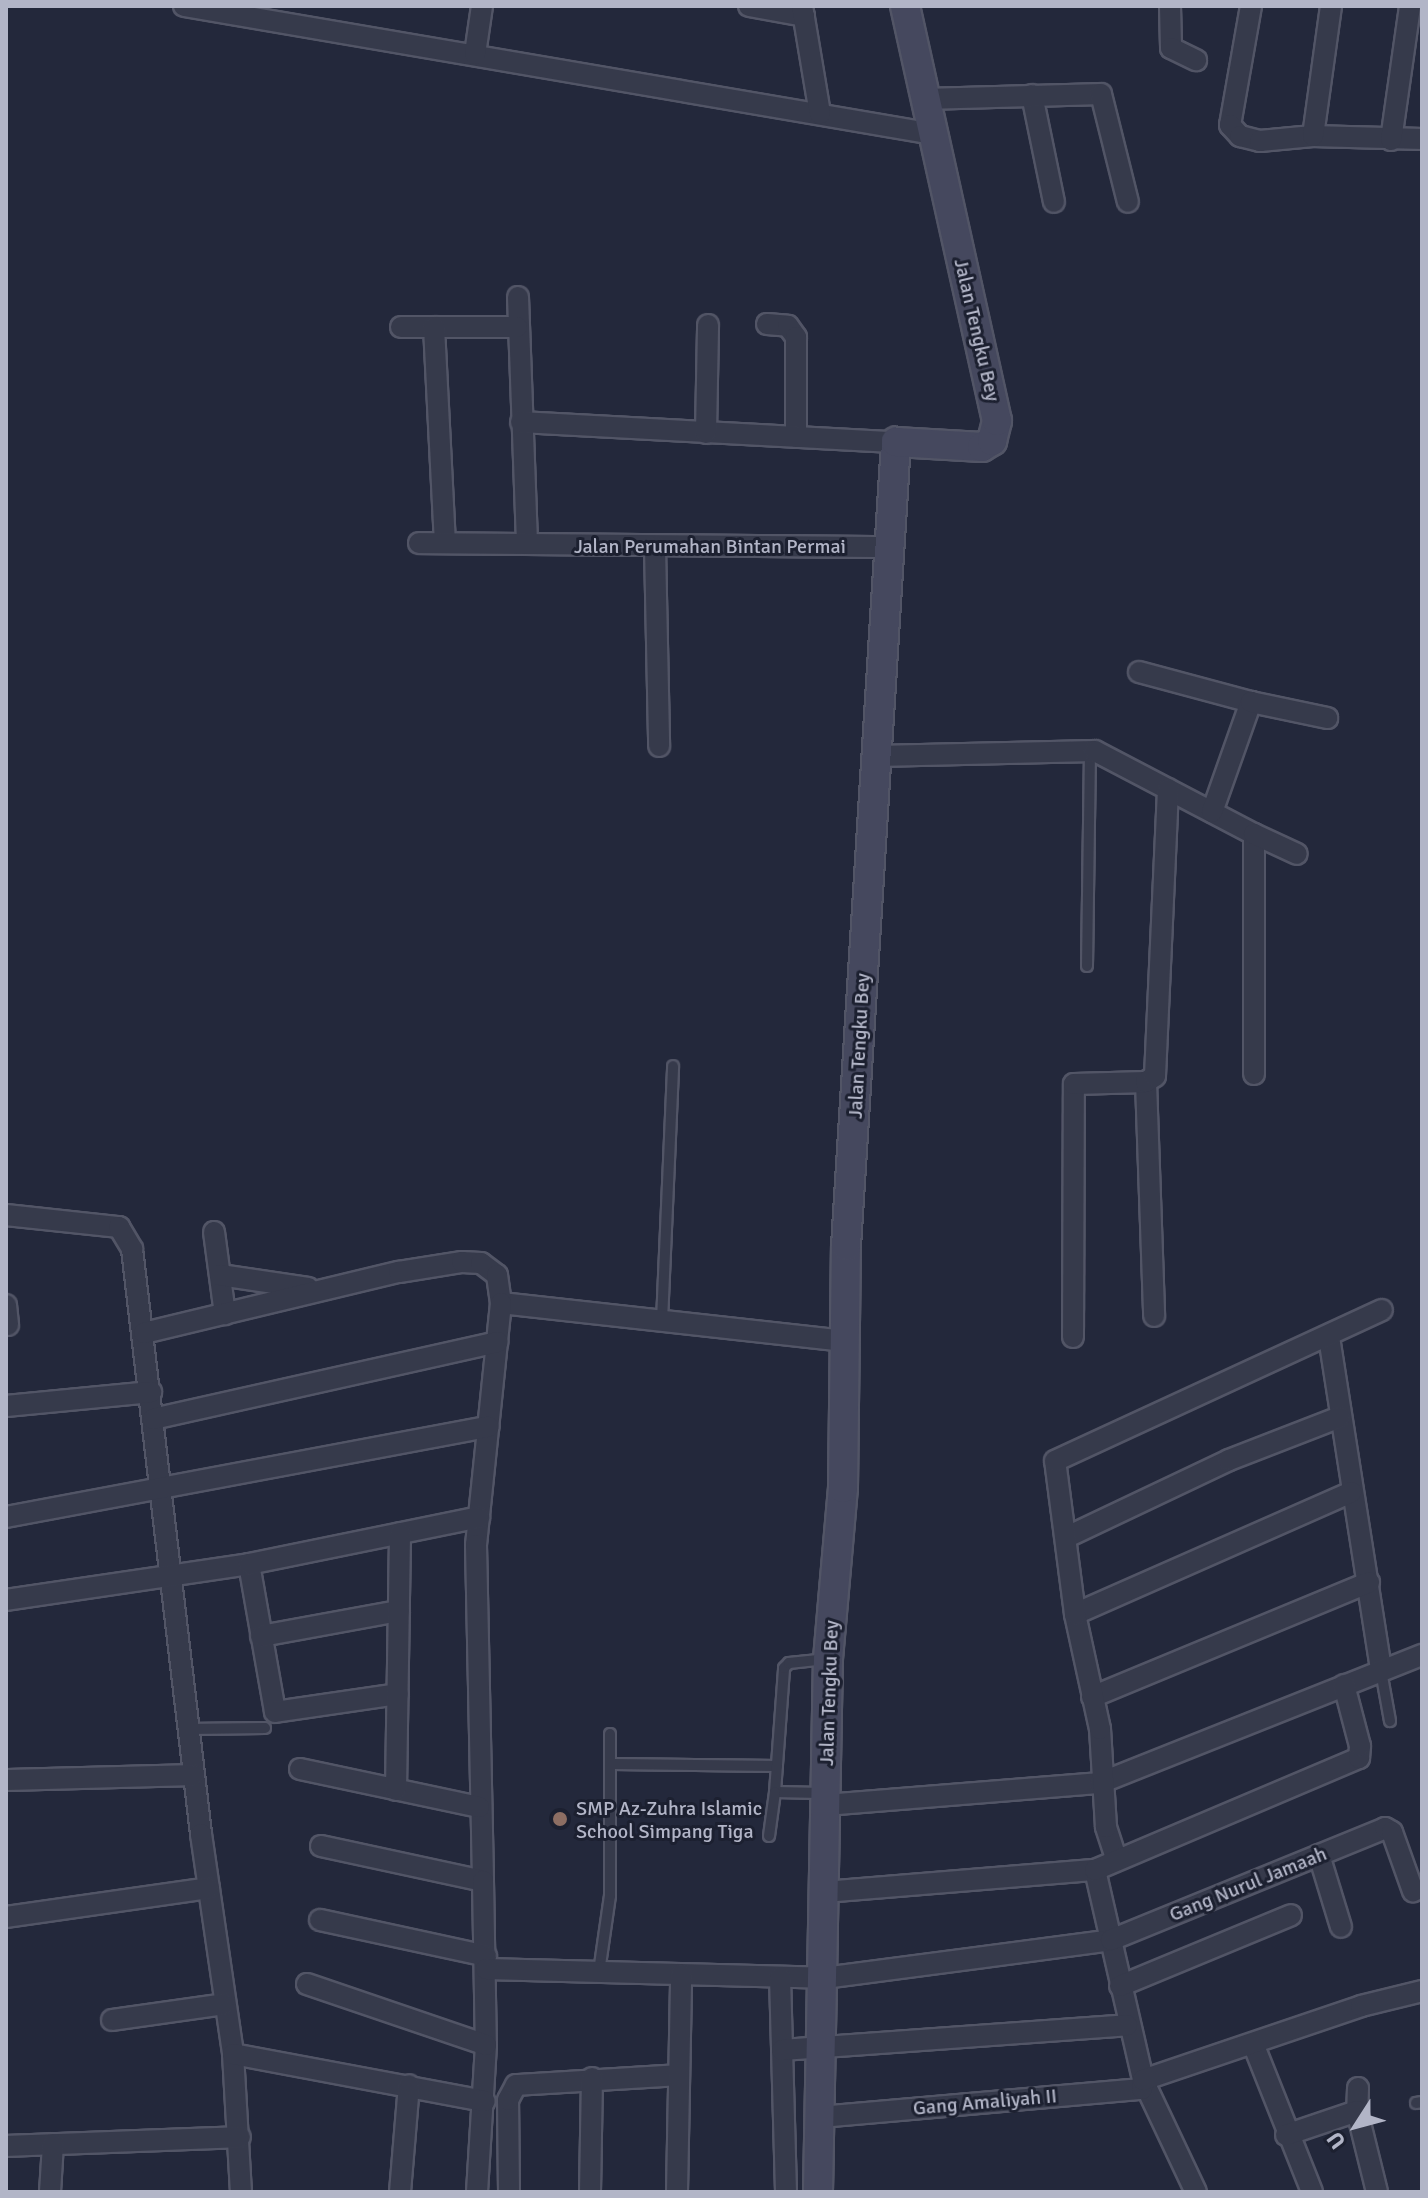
<!DOCTYPE html>
<style>
body{margin:0}
#map{position:relative;width:1428px;height:2198px;overflow:hidden;background:#23283b;font-family:Signika,sans-serif}
div>[style]{position:absolute}
[style*='--x']{left:calc(var(--x)*1px);top:calc(var(--y)*1px);width:calc(var(--w)*1px);rotate:calc(var(--a)*1deg)}
.roads{filter:drop-shadow(2px 0 #525566) drop-shadow(-2px 0 #525566) drop-shadow(0 2px #525566) drop-shadow(0 -2px #525566)}
.lane>*{height:10px;margin:-5px;padding:0 5px;transform-origin:5px;border-radius:5px;background:#363a4b}
.street>*{height:20px;margin:-10px;padding:0 10px;transform-origin:10px;border-radius:10px;background:#363a4b}
.secondary>*{height:28px;margin:-14px;padding:0 14px;transform-origin:14px;border-radius:14px;background:#45485e}
.dots>*{width:22px;height:22px;translate:-50% -50%;box-sizing:border-box;border:4px solid #1c2030;border-radius:50%}
span{translate:-50% -50%;white-space:nowrap;text-align:center;line-height:1.15;-webkit-text-stroke:6px #1c2030;paint-order:stroke}
.street-label{font-size:20px;color:#b2b5c7}
.poi-label{font-size:20px;color:#b2b5c7}
.left{translate:0 -50%;text-align:left}
.frame{position:absolute;inset:0;border:8px solid #b2b5c7;pointer-events:none}
.north{position:absolute;left:1316px;top:2086px;width:80px;height:80px;-webkit-text-stroke:6px #1c2030;paint-order:stroke;rotate:234deg;font-size:22px;font-weight:700;line-height:32px;text-align:center;color:#b2b5c7}
.north::after{content:'';display:block;margin:auto;width:28px;height:36px;background:#b2b5c7;clip-path:polygon(50% 0,100% 100%,50% 72%,0 100%)}
</style>
<div id="map">
<div class="roads">
<div class="lane">
<div style="--x:1087;--y:966;--w:215;--a:-89.2"></div>
<div style="--x:662;--y:1321;--w:255;--a:-87.5"></div>
<div style="--x:1381;--y:1671;--w:51;--a:79.8"></div>
<div style="--x:188;--y:1729;--w:77;--a:-0.7"></div>
<div style="--x:613;--y:1764;--w:164;--a:0.7"></div>
<div style="--x:822;--y:1793;--w:47;--a:-178.8"></div>
<div style="--x:775;--y:1792;--w:124;--a:-85.8"></div>
<div style="--x:784;--y:1668;--w:7;--a:-45"></div>
<div style="--x:789;--y:1663;--w:37;--a:-6"></div>
<div style="--x:769;--y:1836;--w:44;--a:-82.2"></div>
<div style="--x:599;--y:1972;--w:77;--a:-81.8"></div>
<div style="--x:610;--y:1896;--w:162;--a:-90"></div>
<div style="--x:1416;--y:2103;--w:6;--a:-9"></div>
</div>
<div class="street">
<div style="--x:184;--y:6;--w:761;--a:9.69"></div>
<div style="--x:749;--y:6;--w:56;--a:10.3"></div>
<div style="--x:802;--y:6;--w:109;--a:80.5"></div>
<div style="--x:1170;--y:6;--w:42;--a:88.6"></div>
<div style="--x:1171;--y:48;--w:28;--a:26"></div>
<div style="--x:1251;--y:6;--w:121;--a:100"></div>
<div style="--x:1230;--y:125;--w:15;--a:48"></div>
<div style="--x:1240;--y:136;--w:21;--a:14"></div>
<div style="--x:1260;--y:141;--w:53;--a:-5.4"></div>
<div style="--x:1313;--y:136;--w:109;--a:1.6"></div>
<div style="--x:475;--y:54;--w:49;--a:-81.7"></div>
<div style="--x:1032;--y:95;--w:109;--a:78.4"></div>
<div style="--x:926;--y:99;--w:175;--a:-1.6"></div>
<div style="--x:1101;--y:94;--w:111;--a:76"></div>
<div style="--x:1313;--y:136;--w:131;--a:-82.1"></div>
<div style="--x:1391;--y:140;--w:135;--a:-81.9"></div>
<div style="--x:518;--y:297;--w:247;--a:87.9"></div>
<div style="--x:767;--y:324;--w:21;--a:5"></div>
<div style="--x:788;--y:326;--w:14;--a:54"></div>
<div style="--x:796;--y:337;--w:100;--a:90"></div>
<div style="--x:401;--y:327;--w:116;--a:0"></div>
<div style="--x:434;--y:327;--w:216;--a:87.1"></div>
<div style="--x:521;--y:422;--w:376;--a:3.1"></div>
<div style="--x:706;--y:433;--w:108;--a:-88.9"></div>
<div style="--x:419;--y:543;--w:474;--a:0.5"></div>
<div style="--x:655;--y:547;--w:199;--a:88.8"></div>
<div style="--x:1139;--y:672;--w:116;--a:15"></div>
<div style="--x:876;--y:756;--w:219;--a:-1.3"></div>
<div style="--x:1095;--y:751;--w:179;--a:27.6"></div>
<div style="--x:1254;--y:834;--w:240;--a:90"></div>
<div style="--x:1212;--y:812;--w:117;--a:-70.5"></div>
<div style="--x:1251;--y:702;--w:78;--a:11.9"></div>
<div style="--x:1254;--y:834;--w:47;--a:24.9"></div>
<div style="--x:1146;--y:1082;--w:234;--a:88"></div>
<div style="--x:6;--y:1215;--w:114;--a:6.1"></div>
<div style="--x:119;--y:1227;--w:26;--a:59"></div>
<div style="--x:132;--y:1249;--w:589;--a:83.27"></div>
<div style="--x:201;--y:1834;--w:222;--a:81.7"></div>
<div style="--x:233;--y:2054;--w:138;--a:86.7"></div>
<div style="--x:214;--y:1232;--w:83;--a:82.4"></div>
<div style="--x:220;--y:1275;--w:89;--a:8.4"></div>
<div style="--x:501;--y:1303;--w:346;--a:6.3"></div>
<div style="--x:6;--y:1305;--w:20;--a:84"></div>
<div style="--x:144;--y:1333;--w:262;--a:-13.5"></div>
<div style="--x:399;--y:1272;--w:64;--a:-9"></div>
<div style="--x:462;--y:1262;--w:19;--a:3"></div>
<div style="--x:481;--y:1263;--w:20;--a:37"></div>
<div style="--x:497;--y:1275;--w:28;--a:82"></div>
<div style="--x:501;--y:1303;--w:243;--a:95.9"></div>
<div style="--x:476;--y:1545;--w:336;--a:88.8"></div>
<div style="--x:1073;--y:1337;--w:253;--a:-89.8"></div>
<div style="--x:1074;--y:1084;--w:72;--a:-1.6"></div>
<div style="--x:1146;--y:1082;--w:11;--a:-34"></div>
<div style="--x:1155;--y:1076;--w:287;--a:-87.4"></div>
<div style="--x:1329;--y:1337;--w:336;--a:81.1"></div>
<div style="--x:6;--y:1406;--w:146;--a:-5.5"></div>
<div style="--x:153;--y:1419;--w:353;--a:-12.6"></div>
<div style="--x:6;--y:1517;--w:491;--a:-10.6"></div>
<div style="--x:1067;--y:1537;--w:179;--a:-25.4"></div>
<div style="--x:1229;--y:1460;--w:119;--a:-21.2"></div>
<div style="--x:249;--y:1564;--w:150;--a:80"></div>
<div style="--x:275;--y:1712;--w:124;--a:-8.3"></div>
<div style="--x:6;--y:1600;--w:246;--a:-8.4"></div>
<div style="--x:249;--y:1564;--w:235;--a:-11.5"></div>
<div style="--x:1075;--y:1614;--w:302;--a:-23.8"></div>
<div style="--x:261;--y:1636;--w:140;--a:-10.3"></div>
<div style="--x:1092;--y:1697;--w:300;--a:-22.5"></div>
<div style="--x:300;--y:1769;--w:183;--a:12"></div>
<div style="--x:6;--y:1780;--w:188;--a:-1.5"></div>
<div style="--x:396;--y:1790;--w:257;--a:-89.1"></div>
<div style="--x:826;--y:1805;--w:275;--a:-4.6"></div>
<div style="--x:1100;--y:1783;--w:347;--a:-21.7"></div>
<div style="--x:321;--y:1846;--w:166;--a:12.2"></div>
<div style="--x:483;--y:1881;--w:164;--a:89"></div>
<div style="--x:486;--y:2045;--w:147;--a:93.5"></div>
<div style="--x:1319;--y:1855;--w:75;--a:73"></div>
<div style="--x:1116;--y:1858;--w:33;--a:-108"></div>
<div style="--x:1106;--y:1827;--w:98;--a:-93.5"></div>
<div style="--x:1100;--y:1729;--w:118;--a:-102.3"></div>
<div style="--x:1075;--y:1614;--w:154;--a:-97.4"></div>
<div style="--x:1055;--y:1461;--w:360;--a:-24.8"></div>
<div style="--x:1095;--y:1870;--w:215;--a:77.1"></div>
<div style="--x:1143;--y:2080;--w:124;--a:64.7"></div>
<div style="--x:825;--y:1892;--w:271;--a:-4.7"></div>
<div style="--x:1095;--y:1870;--w:287;--a:-23"></div>
<div style="--x:1359;--y:1758;--w:12;--a:-85"></div>
<div style="--x:1360;--y:1746;--w:63;--a:-104.7"></div>
<div style="--x:6;--y:1917;--w:205;--a:-8.1"></div>
<div style="--x:320;--y:1920;--w:170;--a:12.2"></div>
<div style="--x:486;--y:1969;--w:338;--a:1.5"></div>
<div style="--x:824;--y:1978;--w:290;--a:-7.5"></div>
<div style="--x:1111;--y:1940;--w:296;--a:-22.2"></div>
<div style="--x:1385;--y:1828;--w:8;--a:30"></div>
<div style="--x:1392;--y:1832;--w:63;--a:70.4"></div>
<div style="--x:780;--y:1977;--w:215;--a:88.4"></div>
<div style="--x:307;--y:1984;--w:189;--a:18.8"></div>
<div style="--x:1120;--y:1986;--w:185;--a:-22.5"></div>
<div style="--x:112;--y:2020;--w:114;--a:-8.1"></div>
<div style="--x:1254;--y:2046;--w:157;--a:68.3"></div>
<div style="--x:782;--y:2050;--w:346;--a:-4.1"></div>
<div style="--x:233;--y:2054;--w:256;--a:10.6"></div>
<div style="--x:1358;--y:2088;--w:23;--a:92"></div>
<div style="--x:1357;--y:2111;--w:83;--a:76.1"></div>
<div style="--x:820;--y:2117;--w:323;--a:-5"></div>
<div style="--x:1142;--y:2089;--w:9;--a:-84"></div>
<div style="--x:1143;--y:2080;--w:230;--a:-18.7"></div>
<div style="--x:1361;--y:2006;--w:63;--a:-13.8"></div>
<div style="--x:1286;--y:2135;--w:75;--a:-18.7"></div>
<div style="--x:6;--y:2146;--w:234;--a:-2.2"></div>
<div style="--x:50;--y:2192;--w:48;--a:-86.4"></div>
<div style="--x:400;--y:2192;--w:107;--a:-85.2"></div>
<div style="--x:509;--y:2192;--w:92;--a:-90.6"></div>
<div style="--x:508;--y:2100;--w:17;--a:-62"></div>
<div style="--x:516;--y:2085;--w:163;--a:-3.5"></div>
<div style="--x:590;--y:2192;--w:114;--a:-89"></div>
<div style="--x:677;--y:2192;--w:218;--a:-88.9"></div>
</div>
<div class="secondary">
<div style="--x:818;--y:2192;--w:533;--a:-88.93"></div>
<div style="--x:828;--y:1659;--w:172;--a:-85"></div>
<div style="--x:843;--y:1488;--w:242;--a:-89.3"></div>
<div style="--x:846;--y:1246;--w:806;--a:-86.44"></div>
<div style="--x:896;--y:442;--w:86;--a:3.3"></div>
<div style="--x:982;--y:447;--w:12;--a:-31"></div>
<div style="--x:992;--y:441;--w:21;--a:-76"></div>
<div style="--x:997;--y:421;--w:425;--a:-102.5"></div>
</div>
</div>
<div class="dots">
<div style="left:560px;top:1819px;background:#8d6e63"></div>
</div>
<div class="street-label">
<span style="left:977px;top:330px;rotate:77deg">Jalan Tengku Bey</span>
<span style="left:710px;top:546px">Jalan Perumahan Bintan Permai</span>
<span style="left:859px;top:1046px;rotate:-87deg">Jalan Tengku Bey</span>
<span style="left:829px;top:1693px;rotate:-88deg">Jalan Tengku Bey</span>
<span style="left:1248px;top:1884px;rotate:-22deg">Gang Nurul Jamaah</span>
<span style="left:985px;top:2102px;rotate:-5deg">Gang Amaliyah II</span>
</div>
<div class="poi-label">
<span class="left" style="left:576px;top:1820px">SMP Az-Zuhra Islamic<br>School Simpang Tiga</span>
</div>
<div class="frame"></div>
<div class="north">U</div>
</div>
